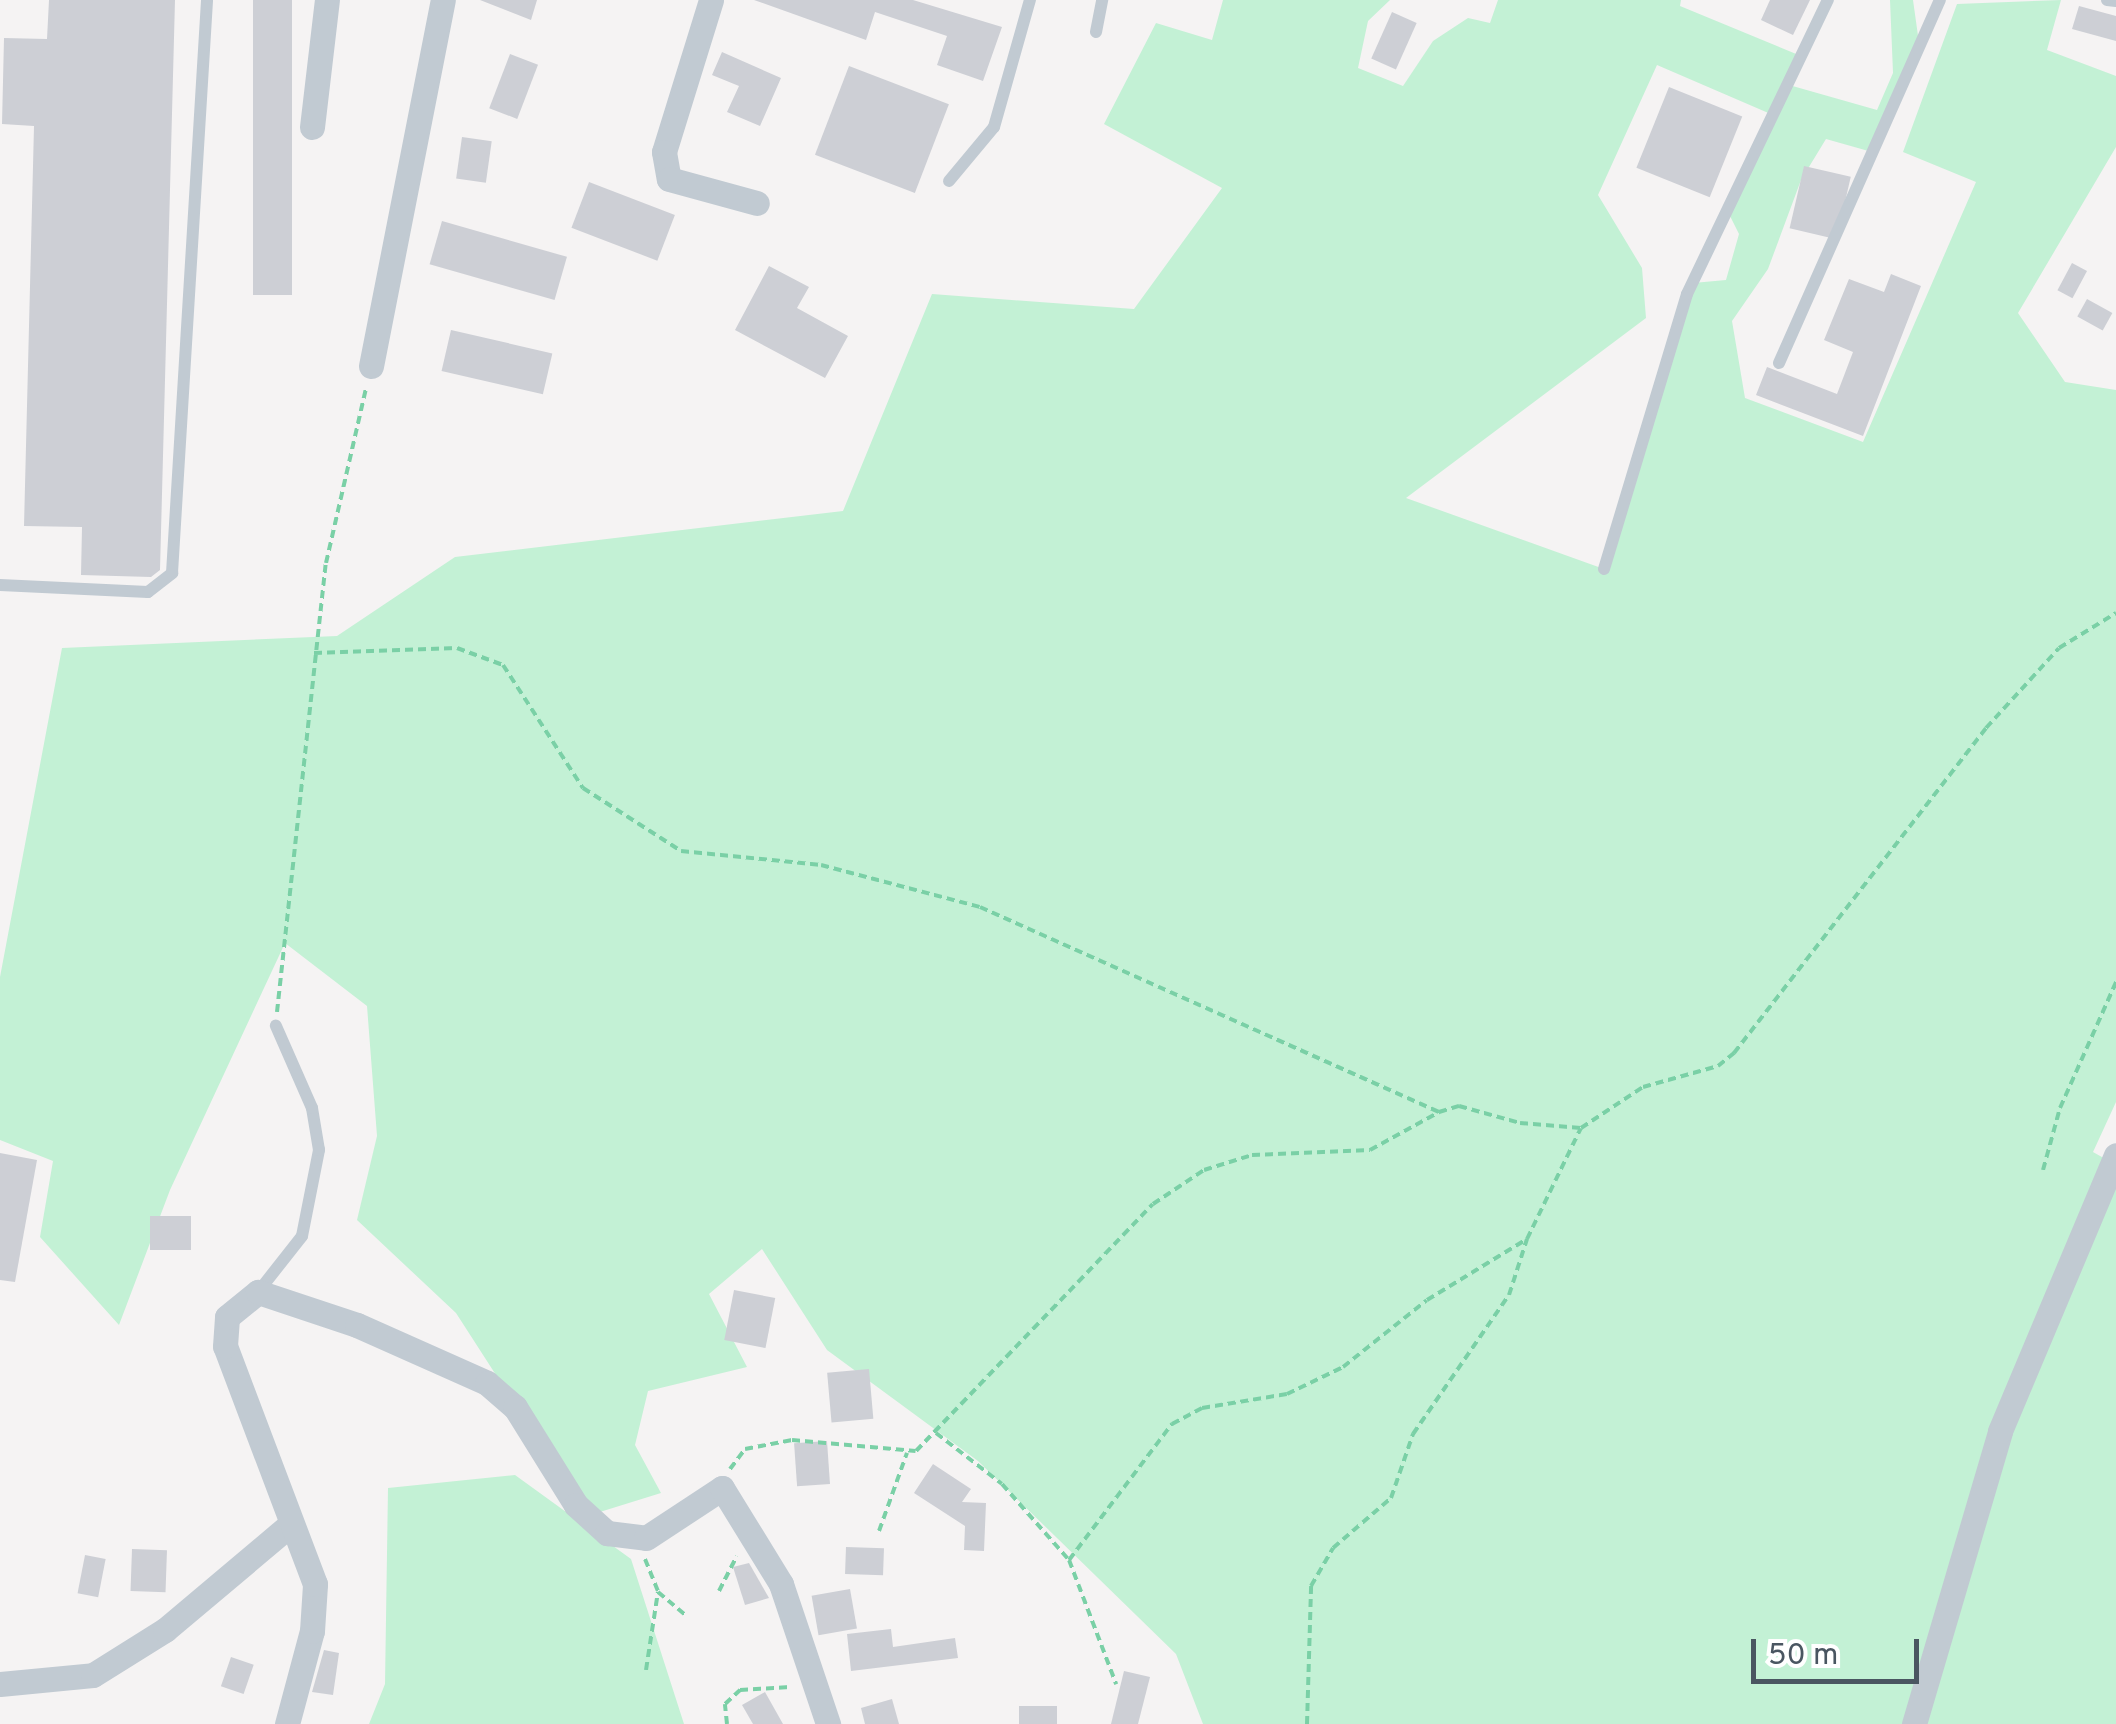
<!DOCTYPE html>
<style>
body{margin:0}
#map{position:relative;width:2116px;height:1724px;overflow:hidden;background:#f5f3f3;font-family:Overpass,sans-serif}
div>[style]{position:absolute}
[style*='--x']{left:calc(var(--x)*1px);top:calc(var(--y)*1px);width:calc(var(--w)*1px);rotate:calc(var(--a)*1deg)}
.green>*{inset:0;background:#c3f1d5}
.building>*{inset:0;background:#cdcfd5;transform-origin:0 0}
.path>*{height:4px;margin-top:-2px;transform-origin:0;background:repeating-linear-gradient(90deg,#7ad0a6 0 8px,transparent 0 13px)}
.service>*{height:12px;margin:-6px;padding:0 6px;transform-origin:6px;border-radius:6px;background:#c1cad2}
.minor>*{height:25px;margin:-12.5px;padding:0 12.5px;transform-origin:12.5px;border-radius:12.5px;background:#c1cad2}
span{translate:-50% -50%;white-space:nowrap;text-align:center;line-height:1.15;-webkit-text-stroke:9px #fff;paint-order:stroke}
.scale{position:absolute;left:1751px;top:1639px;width:168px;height:45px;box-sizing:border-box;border:5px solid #4a5661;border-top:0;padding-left:12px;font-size:30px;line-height:35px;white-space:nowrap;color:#4a5661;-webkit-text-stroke:8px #fff;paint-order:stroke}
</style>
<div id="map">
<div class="green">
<div style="clip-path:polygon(evenodd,1223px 0,1390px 0,1368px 21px,1358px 68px,1403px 86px,1433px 41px,1468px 18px,1490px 23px,1498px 0,1681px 0,1680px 6px,1801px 56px,1789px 85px,1877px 110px,1893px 73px,1890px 0,1913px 0,1920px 50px,1872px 152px,1826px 139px,1801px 180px,1768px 269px,1732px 321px,1745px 398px,1863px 442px,1976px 182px,1903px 152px,1957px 4px,2061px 0,2047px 50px,2116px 76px,2116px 147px,2018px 313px,2065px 382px,2116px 390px,2116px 1102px,2093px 1152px,2116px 1165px,2116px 1724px,1203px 1724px,1176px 1654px,978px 1461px,827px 1350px,762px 1249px,709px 1294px,747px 1367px,648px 1391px,635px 1445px,661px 1493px,587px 1516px,456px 1313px,357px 1220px,377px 1136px,367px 1006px,285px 943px,170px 1190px,119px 1325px,40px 1237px,53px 1161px,0 1140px,0 977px,62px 648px,337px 636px,455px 557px,843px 511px,932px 294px,1134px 309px,1222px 188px,1104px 124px,1156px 23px,1212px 40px,1223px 0,1657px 65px,1773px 115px,1729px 214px,1739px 234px,1726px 280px,1693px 283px,1604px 569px,1406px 498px,1646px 318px,1642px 268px,1598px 195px,1657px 65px)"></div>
<div style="clip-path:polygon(515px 1475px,631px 1559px,684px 1724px,369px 1724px,385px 1684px,388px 1488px)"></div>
</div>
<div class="building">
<div style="clip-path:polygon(49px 0,175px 0,160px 570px,151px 577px,81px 575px,82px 527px,24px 526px,34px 126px,2px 124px,4px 38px,47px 39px)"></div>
<div style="left:253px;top:0;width:39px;height:295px"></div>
<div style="clip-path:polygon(480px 0,537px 0,531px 20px)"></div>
<div style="clip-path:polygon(754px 0,913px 0,1002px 27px,983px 81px,937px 65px,947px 36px,875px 12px,866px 40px)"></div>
<div style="clip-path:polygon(1770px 0,1810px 0,1793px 35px,1761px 20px)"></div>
<div style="clip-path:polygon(2079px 6px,2116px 16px,2116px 41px,2072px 29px)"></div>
<div style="left:1392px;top:12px;width:27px;height:51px;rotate:24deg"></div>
<div style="clip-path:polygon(722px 52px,781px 78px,760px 126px,727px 112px,739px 86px,712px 75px)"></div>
<div style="left:510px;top:54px;width:30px;height:58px;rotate:21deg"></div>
<div style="left:849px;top:66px;width:107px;height:95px;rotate:21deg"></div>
<div style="left:1669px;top:87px;width:79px;height:87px;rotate:22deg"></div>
<div style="left:462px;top:137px;width:30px;height:42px;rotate:8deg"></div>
<div style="left:1804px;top:166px;width:48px;height:64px;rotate:13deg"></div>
<div style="left:589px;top:182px;width:92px;height:49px;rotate:21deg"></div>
<div style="left:442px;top:221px;width:130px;height:45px;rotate:16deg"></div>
<div style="left:2072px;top:263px;width:17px;height:31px;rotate:28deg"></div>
<div style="clip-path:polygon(769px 266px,809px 287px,797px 308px,848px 336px,825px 378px,735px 330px)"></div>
<div style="clip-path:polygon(1891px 274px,1921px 286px,1863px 436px,1756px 395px,1767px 367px,1837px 394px,1853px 352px,1824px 340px,1849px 279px,1884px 292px)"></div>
<div style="left:2087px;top:299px;width:29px;height:20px;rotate:29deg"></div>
<div style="left:451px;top:330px;width:104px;height:42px;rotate:13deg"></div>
<div style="clip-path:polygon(0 1153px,37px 1160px,15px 1282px,0 1280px)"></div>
<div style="left:150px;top:1216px;width:41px;height:34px"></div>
<div style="left:734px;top:1290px;width:42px;height:51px;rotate:11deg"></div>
<div style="left:869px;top:1369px;width:50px;height:42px;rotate:85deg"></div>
<div style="left:827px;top:1441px;width:43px;height:33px;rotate:86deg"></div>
<div style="clip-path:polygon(933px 1464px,971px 1489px,962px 1502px,986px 1503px,984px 1551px,964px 1550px,965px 1526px,914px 1493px)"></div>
<div style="left:846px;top:1547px;width:38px;height:27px;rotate:2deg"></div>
<div style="left:132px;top:1549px;width:35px;height:42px;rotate:2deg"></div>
<div style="left:85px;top:1555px;width:21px;height:39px;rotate:11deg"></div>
<div style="clip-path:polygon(749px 1563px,769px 1598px,745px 1605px,733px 1567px)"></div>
<div style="left:850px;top:1589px;width:40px;height:39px;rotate:80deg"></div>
<div style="clip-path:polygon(891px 1629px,893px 1647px,955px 1638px,958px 1658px,851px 1671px,847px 1634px)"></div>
<div style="clip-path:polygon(324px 1650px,339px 1653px,333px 1695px,312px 1692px)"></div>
<div style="left:231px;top:1657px;width:24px;height:31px;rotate:19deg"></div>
<div style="clip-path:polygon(1124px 1671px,1150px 1677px,1138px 1724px,1111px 1724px)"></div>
<div style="clip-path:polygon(765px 1692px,783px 1724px,753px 1724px,742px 1705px)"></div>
<div style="clip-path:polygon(892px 1699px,899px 1724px,865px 1724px,861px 1708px)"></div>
<div style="left:1057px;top:1706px;width:18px;height:38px;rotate:90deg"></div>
</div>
<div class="path">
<div style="--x:314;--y:653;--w:143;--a:-2"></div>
<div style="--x:457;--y:648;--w:49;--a:20.3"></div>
<div style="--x:503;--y:665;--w:147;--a:57"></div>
<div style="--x:583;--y:788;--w:117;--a:32.7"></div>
<div style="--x:681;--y:851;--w:141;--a:5.7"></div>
<div style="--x:821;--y:865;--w:164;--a:14.8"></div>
<div style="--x:980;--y:907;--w:503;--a:24.07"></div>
<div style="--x:1439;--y:1112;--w:21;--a:-17"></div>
<div style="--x:1459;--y:1106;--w:63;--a:15.6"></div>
<div style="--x:1520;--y:1123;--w:61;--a:4.7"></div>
<div style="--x:277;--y:1012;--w:452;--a:-83.8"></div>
<div style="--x:326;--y:563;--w:180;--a:-77.1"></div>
<div style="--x:2043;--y:1170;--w:64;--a:-74.7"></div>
<div style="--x:2060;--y:1108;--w:138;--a:-66"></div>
<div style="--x:936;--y:1433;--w:83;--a:37.7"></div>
<div style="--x:1002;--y:1484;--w:101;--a:48.6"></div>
<div style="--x:1069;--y:1560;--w:133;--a:69.2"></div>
<div style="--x:730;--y:1469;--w:25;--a:-53"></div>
<div style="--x:745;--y:1449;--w:48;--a:-10.8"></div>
<div style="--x:792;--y:1440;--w:124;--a:5.1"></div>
<div style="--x:916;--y:1451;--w:342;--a:-46.2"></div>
<div style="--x:1153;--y:1204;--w:61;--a:-33.7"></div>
<div style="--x:1204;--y:1170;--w:50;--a:-17.4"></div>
<div style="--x:1252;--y:1155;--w:118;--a:-2.4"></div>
<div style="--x:1370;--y:1150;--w:79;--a:-28.8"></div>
<div style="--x:879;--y:1531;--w:83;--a:-70.3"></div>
<div style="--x:645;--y:1559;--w:35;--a:68"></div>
<div style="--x:658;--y:1592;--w:35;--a:40"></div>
<div style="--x:1069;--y:1560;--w:171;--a:-52.9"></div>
<div style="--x:1172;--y:1424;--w:34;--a:-28"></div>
<div style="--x:1202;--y:1408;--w:86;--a:-9.4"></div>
<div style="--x:1287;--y:1394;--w:62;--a:-25.7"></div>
<div style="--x:1343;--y:1367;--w:107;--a:-38.6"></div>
<div style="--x:1427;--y:1300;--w:117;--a:-31.4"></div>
<div style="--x:1527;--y:1239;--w:123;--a:-64.1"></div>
<div style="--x:1581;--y:1128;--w:74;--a:-33.5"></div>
<div style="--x:1643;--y:1087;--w:78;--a:-15.6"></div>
<div style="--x:1718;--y:1066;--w:21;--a:-39"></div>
<div style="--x:1734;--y:1053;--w:411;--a:-52.2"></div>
<div style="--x:1986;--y:728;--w:108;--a:-47.6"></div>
<div style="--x:2059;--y:648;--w:67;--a:-31.6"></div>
<div style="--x:719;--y:1591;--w:39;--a:-63"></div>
<div style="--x:646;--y:1670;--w:79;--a:-81.3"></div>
<div style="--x:727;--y:1724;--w:20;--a:-96"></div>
<div style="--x:725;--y:1704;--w:21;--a:-43"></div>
<div style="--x:740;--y:1690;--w:50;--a:-3.4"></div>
<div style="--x:1307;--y:1724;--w:138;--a:-88.3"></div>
<div style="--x:1311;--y:1586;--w:44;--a:-59.9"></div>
<div style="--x:1333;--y:1548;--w:77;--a:-40.8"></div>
<div style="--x:1391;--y:1498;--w:68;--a:-71"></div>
<div style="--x:1413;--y:1434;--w:169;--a:-55.4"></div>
<div style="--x:1509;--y:1295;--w:59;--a:-72.2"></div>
</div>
<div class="service">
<div style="--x:2107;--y:0;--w:9;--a:6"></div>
<div style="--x:1096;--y:32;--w:33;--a:-79"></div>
<div style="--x:949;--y:181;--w:70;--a:-50.2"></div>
<div style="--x:994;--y:127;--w:132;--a:-74.2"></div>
<div style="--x:1779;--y:363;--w:397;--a:-66.1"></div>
<div style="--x:1604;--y:569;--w:287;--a:-73.2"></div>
<div style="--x:1687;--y:294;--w:326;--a:-64.4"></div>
<div style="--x:0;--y:585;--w:148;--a:2.7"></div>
<div style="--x:148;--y:592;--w:31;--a:-38"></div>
<div style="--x:172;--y:573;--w:574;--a:-86.5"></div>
<div style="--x:258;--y:1292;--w:71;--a:-51.8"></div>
<div style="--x:302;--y:1236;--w:88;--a:-78.8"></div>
<div style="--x:319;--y:1150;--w:43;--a:-99.5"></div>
<div style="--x:312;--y:1108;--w:90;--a:-113.7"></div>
</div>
<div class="minor">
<div style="--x:711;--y:0;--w:159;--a:107.2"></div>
<div style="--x:664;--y:152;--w:27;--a:80"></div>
<div style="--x:669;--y:179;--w:91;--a:15.3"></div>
<div style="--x:312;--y:127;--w:128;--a:-83.3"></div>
<div style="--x:371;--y:366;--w:373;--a:-78.9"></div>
<div style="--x:0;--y:1684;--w:93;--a:-5.5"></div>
<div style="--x:93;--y:1675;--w:85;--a:-32"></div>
<div style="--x:165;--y:1630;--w:165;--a:-40.1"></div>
<div style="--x:287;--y:1724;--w:96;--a:-75"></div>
<div style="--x:312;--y:1631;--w:47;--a:-86.3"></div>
<div style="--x:315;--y:1584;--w:254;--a:-110.7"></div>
<div style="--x:225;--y:1346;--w:29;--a:-86"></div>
<div style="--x:227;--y:1317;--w:40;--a:-39"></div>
<div style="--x:258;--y:1292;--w:104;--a:18.4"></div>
<div style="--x:357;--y:1325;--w:142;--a:24"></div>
<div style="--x:487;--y:1383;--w:37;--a:41"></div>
<div style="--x:515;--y:1407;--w:115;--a:58.1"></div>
<div style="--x:576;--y:1505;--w:42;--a:42.1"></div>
<div style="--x:607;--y:1533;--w:39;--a:7"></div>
<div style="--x:646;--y:1538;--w:91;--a:-33.3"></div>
<div style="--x:722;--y:1488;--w:113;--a:58.4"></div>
<div style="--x:781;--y:1584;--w:148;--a:71.4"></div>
<div style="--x:1914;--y:1724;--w:305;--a:-73.6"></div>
<div style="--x:2000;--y:1431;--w:299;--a:-67.2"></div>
</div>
<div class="scale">50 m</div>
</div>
